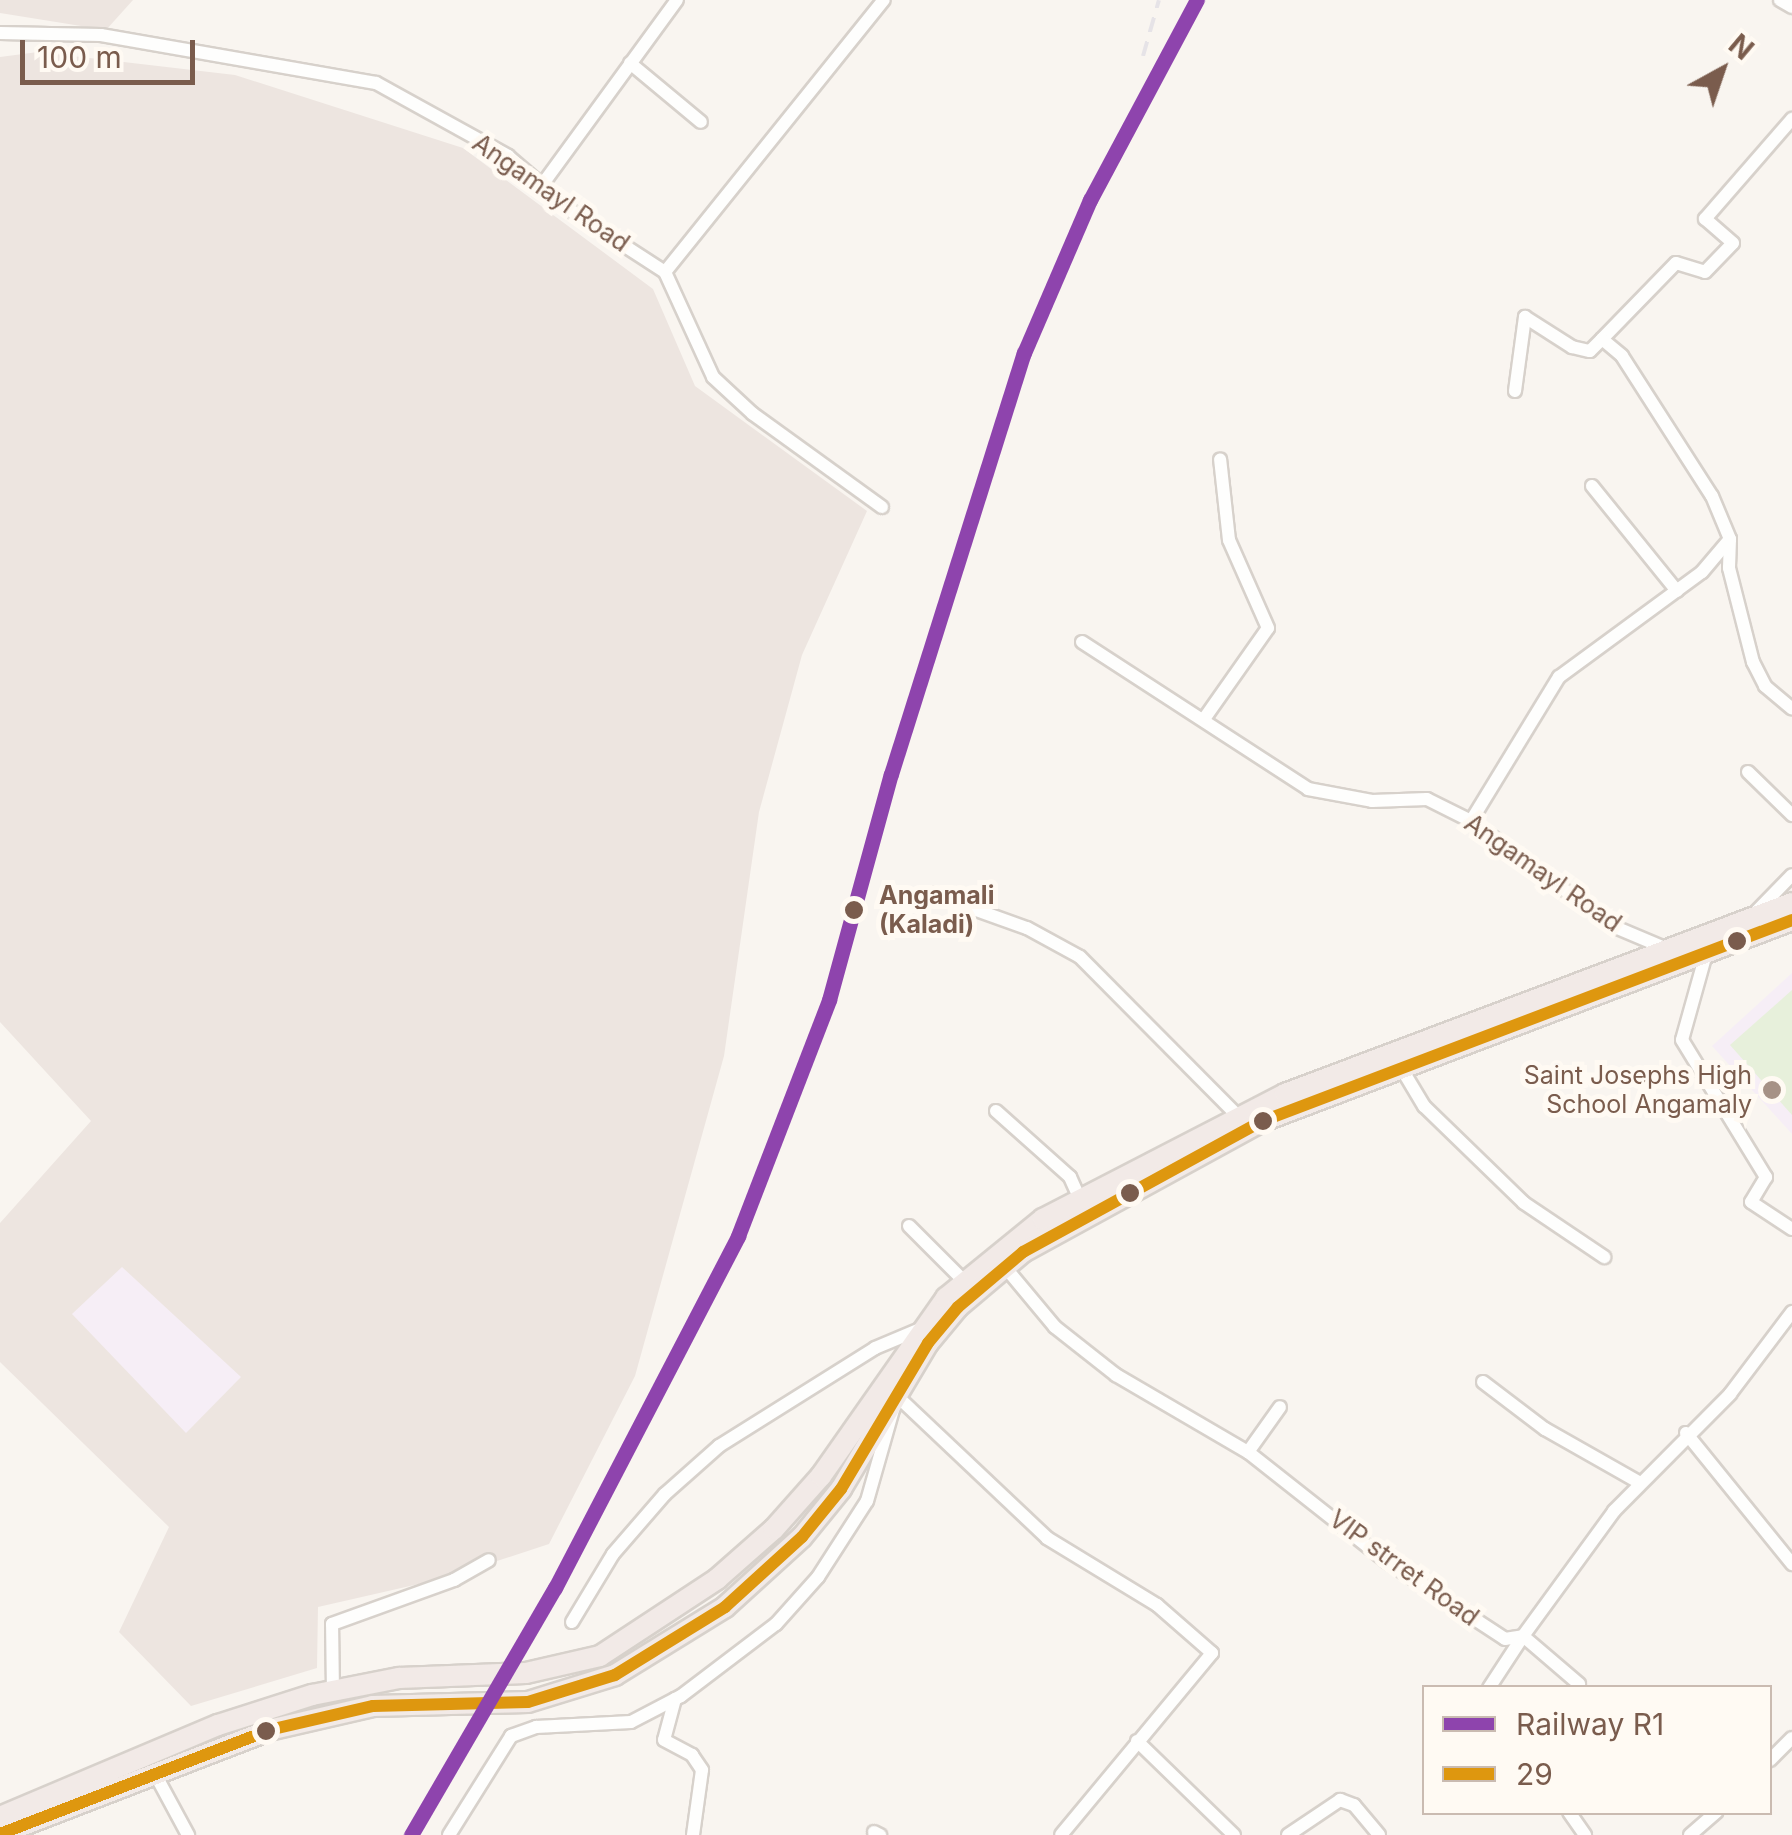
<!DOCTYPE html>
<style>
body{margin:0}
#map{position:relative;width:1792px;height:1835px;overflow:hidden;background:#f9f5f0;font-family:Inter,sans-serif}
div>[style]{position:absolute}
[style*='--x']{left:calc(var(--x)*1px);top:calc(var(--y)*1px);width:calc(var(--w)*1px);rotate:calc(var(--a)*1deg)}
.industrial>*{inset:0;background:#ede5e0}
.education>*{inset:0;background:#f6eef6}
.green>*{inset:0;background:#e7f0db}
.roads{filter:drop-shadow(2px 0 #d7d1cb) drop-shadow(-2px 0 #d7d1cb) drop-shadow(0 2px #d7d1cb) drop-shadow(0 -2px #d7d1cb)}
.minor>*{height:12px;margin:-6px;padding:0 6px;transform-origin:6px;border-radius:6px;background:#fefefd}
.highway>*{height:20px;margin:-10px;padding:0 10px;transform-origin:10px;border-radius:10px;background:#f2eae7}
.rail>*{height:4px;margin-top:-2px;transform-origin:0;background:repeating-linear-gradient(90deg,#e6e3e7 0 15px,transparent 0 25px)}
.bus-1>*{height:12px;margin:-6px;padding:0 6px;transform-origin:6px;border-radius:6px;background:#de970f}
.rail-1>*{height:15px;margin:-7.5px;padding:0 7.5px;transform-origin:7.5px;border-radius:7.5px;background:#8e44ad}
.dots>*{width:28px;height:28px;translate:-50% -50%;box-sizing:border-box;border:5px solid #fffaf3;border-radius:50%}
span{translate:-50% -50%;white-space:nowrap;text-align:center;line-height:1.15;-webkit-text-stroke:10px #fffaf3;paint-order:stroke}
.street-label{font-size:25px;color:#7a5c4d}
.stop-label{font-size:25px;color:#7a5c4d;font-weight:700}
.left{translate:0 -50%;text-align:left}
.poi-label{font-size:25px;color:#7a5c4d}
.right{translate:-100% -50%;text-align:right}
.legend{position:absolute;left:1422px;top:1685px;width:350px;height:130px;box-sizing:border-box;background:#fffaf3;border:2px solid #cabbb1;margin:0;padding:12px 18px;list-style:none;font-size:30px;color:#7a5c4d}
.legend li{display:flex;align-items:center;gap:20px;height:50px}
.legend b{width:50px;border:2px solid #cabbb1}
.north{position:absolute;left:1672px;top:20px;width:100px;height:100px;-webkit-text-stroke:8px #fffaf3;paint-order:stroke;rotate:40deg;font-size:28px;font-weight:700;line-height:40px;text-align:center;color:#7a5c4d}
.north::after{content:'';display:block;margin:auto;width:35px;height:45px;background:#7a5c4d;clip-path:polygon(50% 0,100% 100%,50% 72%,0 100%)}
.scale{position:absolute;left:20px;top:40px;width:175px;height:45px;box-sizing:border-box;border:5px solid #7a5c4d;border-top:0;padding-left:12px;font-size:30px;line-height:35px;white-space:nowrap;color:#7a5c4d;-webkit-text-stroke:8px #fffaf3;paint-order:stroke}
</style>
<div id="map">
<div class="industrial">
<div style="clip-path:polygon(0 0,133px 0,106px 30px,0 13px)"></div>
<div style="clip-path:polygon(38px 52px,235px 75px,463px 148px,653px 289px,695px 386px,867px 511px,802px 655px,759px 812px,724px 1056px,635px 1376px,549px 1544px,445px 1578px,318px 1607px,317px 1668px,191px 1706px,119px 1632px,169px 1527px,0 1362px,0 1223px,91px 1121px,0 1022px,0 57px)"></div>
</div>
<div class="education">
<div style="clip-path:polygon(1792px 973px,1792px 1134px,1712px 1046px)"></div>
<div style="clip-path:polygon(122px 1267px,241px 1377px,186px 1433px,72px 1314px)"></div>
</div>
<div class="green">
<div style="clip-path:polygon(1792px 990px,1792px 1115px,1730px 1045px)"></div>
</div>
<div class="roads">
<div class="minor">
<div style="--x:1780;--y:0;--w:14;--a:30"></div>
<div style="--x:0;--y:33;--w:101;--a:1.1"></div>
<div style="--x:101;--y:35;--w:279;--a:9.9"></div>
<div style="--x:376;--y:83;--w:151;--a:28.9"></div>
<div style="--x:508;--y:156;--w:87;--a:40.8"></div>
<div style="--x:574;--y:213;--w:108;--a:33"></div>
<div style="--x:665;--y:272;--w:115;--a:65.4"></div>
<div style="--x:713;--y:377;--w:54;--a:42.8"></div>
<div style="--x:753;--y:414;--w:159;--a:35.8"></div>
<div style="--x:630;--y:63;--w:92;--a:39.7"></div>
<div style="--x:542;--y:185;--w:229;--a:-53.9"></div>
<div style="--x:665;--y:272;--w:349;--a:-51.2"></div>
<div style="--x:1602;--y:339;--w:106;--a:-45.8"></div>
<div style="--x:1676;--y:263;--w:30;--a:17"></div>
<div style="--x:1705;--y:272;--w:40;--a:-46"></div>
<div style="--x:1733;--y:243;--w:37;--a:-139"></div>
<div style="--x:1705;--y:219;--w:133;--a:-49"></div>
<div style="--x:1515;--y:391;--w:75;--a:-82.3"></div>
<div style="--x:1525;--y:317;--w:56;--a:32.6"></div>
<div style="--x:1572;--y:347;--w:18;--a:13"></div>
<div style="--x:1590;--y:351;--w:17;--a:-45"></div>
<div style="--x:1602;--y:339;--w:26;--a:40"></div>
<div style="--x:1622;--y:356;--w:166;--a:57.3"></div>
<div style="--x:1712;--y:496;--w:47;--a:67.3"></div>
<div style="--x:1730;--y:539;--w:29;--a:92"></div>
<div style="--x:1729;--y:568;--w:97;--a:75.7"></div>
<div style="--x:1753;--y:662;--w:27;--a:63"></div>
<div style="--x:1765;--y:686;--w:35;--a:40"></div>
<div style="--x:1592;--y:486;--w:135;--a:51"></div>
<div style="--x:1082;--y:642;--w:270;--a:33"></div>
<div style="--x:1308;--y:789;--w:65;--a:10.6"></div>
<div style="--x:1372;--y:801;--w:55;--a:-2.1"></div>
<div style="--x:1427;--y:799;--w:49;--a:26.6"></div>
<div style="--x:1471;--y:821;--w:179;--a:36.4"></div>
<div style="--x:1615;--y:927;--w:56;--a:22.9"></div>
<div style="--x:1204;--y:719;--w:111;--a:-54.9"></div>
<div style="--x:1268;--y:628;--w:96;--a:-113.9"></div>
<div style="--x:1229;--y:540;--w:81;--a:-96.3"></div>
<div style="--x:1748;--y:772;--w:62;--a:44.3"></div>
<div style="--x:1471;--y:821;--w:169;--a:-58.6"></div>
<div style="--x:1559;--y:677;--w:177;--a:-36.3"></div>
<div style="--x:1702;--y:572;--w:43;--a:-49.7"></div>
<div style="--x:929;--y:893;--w:104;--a:19.7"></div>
<div style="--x:1027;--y:928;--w:60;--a:28.7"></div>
<div style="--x:1080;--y:957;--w:223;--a:45.2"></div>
<div style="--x:1757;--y:911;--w:50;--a:-45.8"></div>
<div style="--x:1706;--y:954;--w:89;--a:105.6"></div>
<div style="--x:1682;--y:1040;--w:161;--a:58.5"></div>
<div style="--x:1766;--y:1177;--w:29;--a:121"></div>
<div style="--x:1751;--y:1202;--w:49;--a:33.4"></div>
<div style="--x:1400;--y:1066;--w:47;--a:59"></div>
<div style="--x:1424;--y:1106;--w:139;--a:44.1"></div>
<div style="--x:1524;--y:1203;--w:97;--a:34"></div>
<div style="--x:996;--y:1111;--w:99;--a:41.7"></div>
<div style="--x:1070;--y:1177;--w:24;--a:66"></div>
<div style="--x:909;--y:1226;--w:76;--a:45"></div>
<div style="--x:1005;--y:1267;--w:78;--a:50.2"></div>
<div style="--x:1055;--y:1327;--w:78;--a:38.2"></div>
<div style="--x:1116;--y:1375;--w:153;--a:30.3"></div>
<div style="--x:1248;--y:1452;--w:176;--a:38.3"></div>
<div style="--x:1386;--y:1561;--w:142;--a:33.2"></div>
<div style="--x:1505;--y:1639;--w:18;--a:-9"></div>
<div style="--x:1523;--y:1636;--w:155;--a:-53.9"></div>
<div style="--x:1614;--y:1511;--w:165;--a:-45.2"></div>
<div style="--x:1730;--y:1394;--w:103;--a:-52.9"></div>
<div style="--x:1483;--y:1382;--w:78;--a:37.2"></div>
<div style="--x:1545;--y:1429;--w:109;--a:29.6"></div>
<div style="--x:1686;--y:1433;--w:169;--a:51"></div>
<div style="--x:1248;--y:1452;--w:55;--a:-54.6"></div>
<div style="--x:572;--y:1622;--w:79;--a:-58.9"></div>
<div style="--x:613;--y:1554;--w:79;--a:-49.1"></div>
<div style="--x:665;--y:1494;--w:72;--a:-41.6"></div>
<div style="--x:719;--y:1446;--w:184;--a:-32.1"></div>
<div style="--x:875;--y:1348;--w:47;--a:-22.7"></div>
<div style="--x:1489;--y:1688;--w:62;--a:-56.8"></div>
<div style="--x:1523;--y:1636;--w:74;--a:40.6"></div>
<div style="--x:333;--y:1692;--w:68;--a:-90.8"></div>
<div style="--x:332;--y:1624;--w:130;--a:-19.8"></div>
<div style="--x:454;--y:1580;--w:40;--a:-29.7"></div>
<div style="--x:675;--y:1699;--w:42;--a:105"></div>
<div style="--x:664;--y:1740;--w:32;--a:28"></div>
<div style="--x:692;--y:1755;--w:18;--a:56"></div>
<div style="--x:702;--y:1770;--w:66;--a:97.9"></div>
<div style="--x:1137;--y:1741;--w:135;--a:44.1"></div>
<div style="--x:1770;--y:1760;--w:31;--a:-45"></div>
<div style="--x:154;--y:1772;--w:72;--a:61.6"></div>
<div style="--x:1569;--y:1812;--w:28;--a:55"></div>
<div style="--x:874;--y:1832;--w:7;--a:27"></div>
<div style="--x:449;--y:1835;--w:117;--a:-57.9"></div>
<div style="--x:511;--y:1736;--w:27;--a:-20"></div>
<div style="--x:536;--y:1727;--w:95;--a:-3"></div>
<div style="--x:631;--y:1722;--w:56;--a:-27.5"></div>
<div style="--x:681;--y:1696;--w:119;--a:-37.2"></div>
<div style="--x:776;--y:1624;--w:63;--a:-48.2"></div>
<div style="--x:818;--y:1577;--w:90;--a:-57.2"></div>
<div style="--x:867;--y:1501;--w:109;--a:-74.1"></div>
<div style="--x:897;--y:1396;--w:207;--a:43.4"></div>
<div style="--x:1047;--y:1538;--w:129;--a:31.3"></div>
<div style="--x:1157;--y:1605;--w:73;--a:41.1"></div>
<div style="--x:1212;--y:1653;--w:236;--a:129.7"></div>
<div style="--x:1288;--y:1835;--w:63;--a:-33.9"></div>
<div style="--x:1340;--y:1800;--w:15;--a:20"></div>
<div style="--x:1354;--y:1805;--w:39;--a:50"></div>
<div style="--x:1690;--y:1835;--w:35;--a:-41"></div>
</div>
<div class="highway">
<div style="--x:0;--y:1817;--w:237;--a:-22.9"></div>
<div style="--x:218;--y:1725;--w:99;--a:-17.7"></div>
<div style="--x:312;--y:1695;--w:89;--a:-11.1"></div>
<div style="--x:399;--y:1678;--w:127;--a:-2.3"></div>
<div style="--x:526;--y:1673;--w:76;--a:-12.9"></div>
<div style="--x:600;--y:1656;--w:140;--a:-33.3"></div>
<div style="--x:717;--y:1579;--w:76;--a:-41.3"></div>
<div style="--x:774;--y:1529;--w:71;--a:-48.4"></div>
<div style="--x:821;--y:1476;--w:218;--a:-54.9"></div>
<div style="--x:946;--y:1298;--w:125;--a:-39.2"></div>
<div style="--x:1043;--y:1219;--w:272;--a:-27.3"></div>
<div style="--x:1285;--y:1094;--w:542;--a:-20.64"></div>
<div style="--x:0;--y:1834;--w:288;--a:-21.1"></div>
<div style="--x:269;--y:1730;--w:107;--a:-13"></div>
<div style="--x:373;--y:1706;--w:155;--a:-1.5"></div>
<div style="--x:528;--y:1702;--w:91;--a:-17.2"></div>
<div style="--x:615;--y:1675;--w:129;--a:-31.7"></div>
<div style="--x:725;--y:1607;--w:104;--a:-42.3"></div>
<div style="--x:802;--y:1537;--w:62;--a:-50.9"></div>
<div style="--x:841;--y:1489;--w:170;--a:-59.2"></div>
<div style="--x:928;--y:1343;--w:47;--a:-50.2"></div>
<div style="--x:958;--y:1307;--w:85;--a:-40.2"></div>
<div style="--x:1023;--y:1252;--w:270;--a:-28.7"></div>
<div style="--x:1260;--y:1122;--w:569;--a:-20.79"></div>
</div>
</div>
<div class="rail">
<div style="--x:1143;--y:56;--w:58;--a:-74.1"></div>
</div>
<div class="bus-1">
<div style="--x:0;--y:1834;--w:288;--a:-21.1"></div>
<div style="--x:269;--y:1730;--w:107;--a:-13"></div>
<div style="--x:373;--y:1706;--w:155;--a:-1.5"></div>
<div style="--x:528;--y:1702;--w:91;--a:-17.2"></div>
<div style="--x:615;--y:1675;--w:129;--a:-31.7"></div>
<div style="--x:725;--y:1607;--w:104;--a:-42.3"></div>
<div style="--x:802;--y:1537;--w:62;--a:-50.9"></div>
<div style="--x:841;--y:1489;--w:170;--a:-59.2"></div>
<div style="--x:928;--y:1343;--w:47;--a:-50.2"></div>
<div style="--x:958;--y:1307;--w:85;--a:-40.2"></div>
<div style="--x:1023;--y:1252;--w:270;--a:-28.7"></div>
<div style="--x:1260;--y:1122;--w:569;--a:-20.79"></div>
</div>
<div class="rail-1">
<div style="--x:411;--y:1835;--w:286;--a:-59.8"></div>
<div style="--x:555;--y:1588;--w:397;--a:-62.5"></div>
<div style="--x:738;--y:1236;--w:253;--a:-68.9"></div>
<div style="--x:829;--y:1000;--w:234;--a:-74.7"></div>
<div style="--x:891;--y:774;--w:442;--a:-72.5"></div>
<div style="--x:1024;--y:353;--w:167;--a:-66.7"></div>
<div style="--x:1090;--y:200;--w:227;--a:-61.9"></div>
</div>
<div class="dots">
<div style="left:854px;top:910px;background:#7a5c4d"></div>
<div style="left:1737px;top:941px;background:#7a5c4d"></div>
<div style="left:1772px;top:1090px;background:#a69286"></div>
<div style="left:1263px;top:1121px;background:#7a5c4d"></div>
<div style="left:1130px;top:1193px;background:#7a5c4d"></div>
<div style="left:266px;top:1731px;background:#7a5c4d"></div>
</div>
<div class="street-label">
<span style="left:551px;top:193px;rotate:35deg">Angamayl Road</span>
<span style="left:1543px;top:873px;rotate:35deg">Angamayl Road</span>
<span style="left:1404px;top:1568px;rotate:36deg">VIP strret Road</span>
</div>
<div class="stop-label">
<span class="left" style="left:879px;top:910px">Angamali<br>(Kaladi)</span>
</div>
<div class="poi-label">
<span class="right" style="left:1752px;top:1090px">Saint Josephs High<br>School Angamaly</span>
</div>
<ul class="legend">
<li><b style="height:12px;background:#8e44ad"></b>Railway R1</li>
<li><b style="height:12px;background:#de970f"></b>29</li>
</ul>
<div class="north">N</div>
<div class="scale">100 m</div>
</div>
